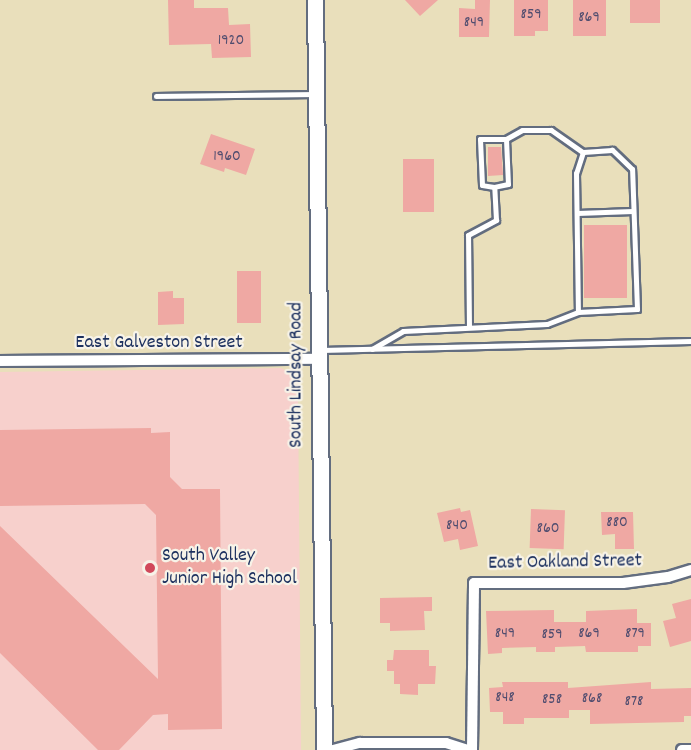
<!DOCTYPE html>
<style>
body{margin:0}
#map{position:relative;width:691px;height:750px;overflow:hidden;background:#e9dfbb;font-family:Dekko,sans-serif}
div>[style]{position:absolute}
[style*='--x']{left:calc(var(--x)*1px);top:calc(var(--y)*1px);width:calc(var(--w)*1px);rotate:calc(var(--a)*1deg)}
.built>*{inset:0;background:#f7d0cc}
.building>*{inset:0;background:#efa8a3;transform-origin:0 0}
.roads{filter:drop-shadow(2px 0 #636d7f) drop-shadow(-2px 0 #636d7f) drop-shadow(0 2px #636d7f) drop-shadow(0 -2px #636d7f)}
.lane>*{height:5px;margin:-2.5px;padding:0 2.5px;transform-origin:2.5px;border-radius:2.5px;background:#fff}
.street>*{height:10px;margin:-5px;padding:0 5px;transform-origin:5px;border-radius:5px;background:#fff}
.secondary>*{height:15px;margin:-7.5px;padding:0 7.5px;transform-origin:7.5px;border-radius:7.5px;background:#fff}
.dots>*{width:16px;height:16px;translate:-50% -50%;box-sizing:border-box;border:3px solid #f7f3e8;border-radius:50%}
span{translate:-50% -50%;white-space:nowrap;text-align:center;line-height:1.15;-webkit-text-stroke:4.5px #f7f3e8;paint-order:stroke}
.number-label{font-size:16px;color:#504d6f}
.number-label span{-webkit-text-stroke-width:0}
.street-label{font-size:20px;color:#1b2f5e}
.poi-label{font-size:20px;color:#1b2f5e}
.left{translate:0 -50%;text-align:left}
</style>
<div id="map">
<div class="built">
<div style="clip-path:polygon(281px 368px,293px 374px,298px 386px,301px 750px,0 750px,0 372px)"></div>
</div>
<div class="building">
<div style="clip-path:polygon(168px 0,194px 0,194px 8px,228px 8px,229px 25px,250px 24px,251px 57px,212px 58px,211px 44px,169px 45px)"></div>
<div style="clip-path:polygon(405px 0,438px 0,420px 16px)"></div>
<div style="clip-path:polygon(475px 0,490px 0,489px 37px,459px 37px,459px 8px,475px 9px)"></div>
<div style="clip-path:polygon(514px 0,548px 0,548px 31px,535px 31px,535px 36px,514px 36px)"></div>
<div style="left:573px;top:0;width:33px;height:36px"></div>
<div style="left:630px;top:0;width:30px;height:23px"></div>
<div style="clip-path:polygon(211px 134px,255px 149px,246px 175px,225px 168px,224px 172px,200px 164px)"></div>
<div style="clip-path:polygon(488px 147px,501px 147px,503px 175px,488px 176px)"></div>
<div style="left:403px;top:159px;width:31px;height:53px"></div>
<div style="left:584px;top:225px;width:43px;height:73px"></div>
<div style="left:237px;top:271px;width:24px;height:52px"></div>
<div style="clip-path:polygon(173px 291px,173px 298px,184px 298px,184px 324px,158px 325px,158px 292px)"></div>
<div style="clip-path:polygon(151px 428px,151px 433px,170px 432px,170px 477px,182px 489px,220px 489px,222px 729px,168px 730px,168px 714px,153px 715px,119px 750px,98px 750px,0 653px,0 526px,158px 679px,156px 515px,145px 504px,0 506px,0 430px)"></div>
<div style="clip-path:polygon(460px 508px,461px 512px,470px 510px,478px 546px,460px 550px,458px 539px,444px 542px,437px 513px)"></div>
<div style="left:531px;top:509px;width:34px;height:39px;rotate:2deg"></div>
<div style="clip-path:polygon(601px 512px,633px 512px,634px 549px,615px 549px,615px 534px,602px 535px)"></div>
<div style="clip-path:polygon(432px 597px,432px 611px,424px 611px,425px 630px,390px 631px,390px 623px,380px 623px,380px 598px)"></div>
<div style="clip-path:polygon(691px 599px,691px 641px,670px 647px,663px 621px,676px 618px,672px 604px)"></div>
<div style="clip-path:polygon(637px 609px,637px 623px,651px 623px,651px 646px,638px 646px,638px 652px,586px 652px,585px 646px,555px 647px,555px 652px,536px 652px,536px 647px,502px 648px,502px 653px,488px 654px,486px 611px,554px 610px,554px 622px,586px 622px,586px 611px)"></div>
<div style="clip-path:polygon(394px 650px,429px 650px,429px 666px,436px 666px,435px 684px,418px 684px,418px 695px,400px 694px,400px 684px,394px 684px,394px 671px,387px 671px,387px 660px,393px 660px)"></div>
<div style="clip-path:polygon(502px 682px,568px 682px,568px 688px,651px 682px,651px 689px,691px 688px,691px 716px,684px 716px,684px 722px,590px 724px,590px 710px,569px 710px,569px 718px,524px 718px,524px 724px,503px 724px,503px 712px,490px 712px,489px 688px,503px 687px)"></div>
</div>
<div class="roads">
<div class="lane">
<div style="--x:156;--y:96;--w:158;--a:-0.7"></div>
<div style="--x:506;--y:139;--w:45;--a:87.5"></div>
<div style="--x:508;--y:184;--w:14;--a:168"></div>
<div style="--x:494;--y:187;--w:12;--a:-171"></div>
<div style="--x:482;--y:185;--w:46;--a:-92.5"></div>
<div style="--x:480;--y:139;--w:26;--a:0"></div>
<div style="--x:506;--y:139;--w:18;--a:-29"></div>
<div style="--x:522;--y:130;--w:29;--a:0"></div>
<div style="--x:551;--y:130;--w:39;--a:35"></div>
<div style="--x:577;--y:213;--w:56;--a:-2"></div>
<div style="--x:469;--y:327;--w:92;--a:-90.6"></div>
<div style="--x:468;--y:235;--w:32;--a:-28"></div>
<div style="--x:496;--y:220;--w:33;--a:-93"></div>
<div style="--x:372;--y:349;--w:36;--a:-30"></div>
<div style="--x:403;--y:331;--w:144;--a:-2.8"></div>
<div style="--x:547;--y:324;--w:33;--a:-21"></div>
<div style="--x:578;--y:312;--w:59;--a:-2.9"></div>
<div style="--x:637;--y:309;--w:140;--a:-92"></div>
<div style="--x:632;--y:169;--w:28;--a:-136"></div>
<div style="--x:612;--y:150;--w:29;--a:176"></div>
<div style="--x:583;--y:152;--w:22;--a:108"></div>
<div style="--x:576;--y:173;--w:139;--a:89.2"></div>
<div style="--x:321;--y:350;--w:370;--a:-1.4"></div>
</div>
<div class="street">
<div style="--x:0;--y:361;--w:318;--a:-0.4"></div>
<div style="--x:333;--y:750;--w:28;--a:-15"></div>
<div style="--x:360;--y:743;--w:86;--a:0"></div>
<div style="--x:446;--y:743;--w:23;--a:18"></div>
<div style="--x:472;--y:750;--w:167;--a:-89.3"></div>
<div style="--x:474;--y:583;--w:149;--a:0"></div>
<div style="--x:623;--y:583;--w:45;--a:-7.6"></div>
<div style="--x:668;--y:577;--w:24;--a:-17"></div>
<div style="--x:682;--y:750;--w:9;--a:0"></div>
</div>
<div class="secondary">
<div style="--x:315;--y:0;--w:750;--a:89.31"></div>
</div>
</div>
<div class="dots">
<div style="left:150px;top:568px;background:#d1495b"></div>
</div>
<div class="number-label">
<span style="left:531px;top:15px">859</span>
<span style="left:589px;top:18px">869</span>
<span style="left:474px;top:23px">849</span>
<span style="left:231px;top:41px">1920</span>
<span style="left:227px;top:157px">1960</span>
<span style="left:617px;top:523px">880</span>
<span style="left:457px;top:526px">840</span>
<span style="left:548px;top:529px">860</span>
<span style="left:505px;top:634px">849</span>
<span style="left:589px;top:634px">869</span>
<span style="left:635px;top:634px">879</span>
<span style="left:552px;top:635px">859</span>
<span style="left:505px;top:698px">848</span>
<span style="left:592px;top:699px">868</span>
<span style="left:552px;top:700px">858</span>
<span style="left:634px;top:702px">878</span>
</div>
<div class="street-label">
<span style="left:159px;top:343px">East Galveston Street</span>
<span style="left:297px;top:375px;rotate:-90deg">South Lindsay Road</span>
<span style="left:565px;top:563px;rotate:-1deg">East Oakland Street</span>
</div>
<div class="poi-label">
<span class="left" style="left:162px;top:568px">South Valley<br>Junior High School</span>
</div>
</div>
